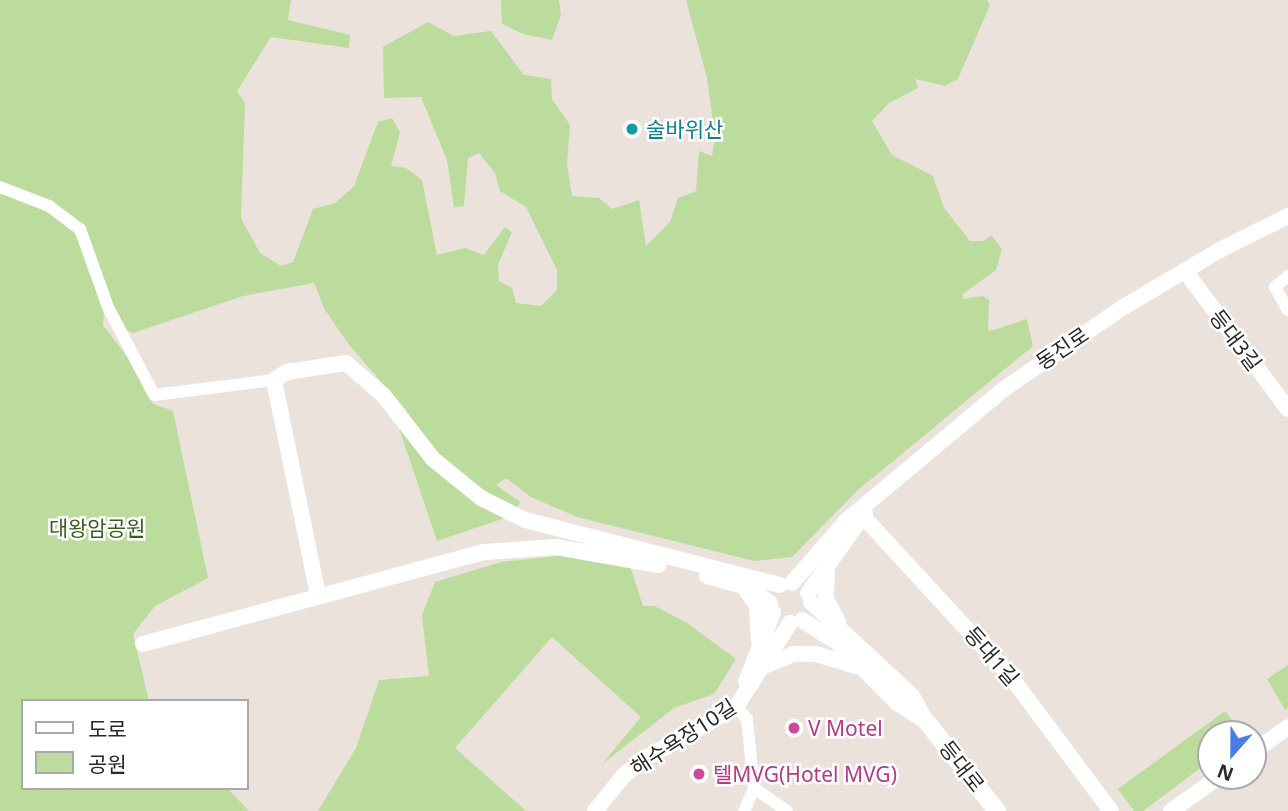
<!DOCTYPE html>
<meta charset="utf-8">
<style>
body{margin:0}
#map{position:relative;width:1288px;height:811px;overflow:hidden;background:#eae2db;font-family:"Noto Sans","Noto Sans KR",sans-serif}
div>[style]{position:absolute}
[style*='--x']{left:calc(var(--x)*1px);top:calc(var(--y)*1px);width:calc(var(--w)*1px);rotate:calc(var(--a)*1deg)}
.green>*{inset:0;background:#bbdc9c}
.minor>*{height:12px;margin:-6px;padding:0 6px;transform-origin:6px;border-radius:6px;background:#fff}
.tertiary>*{height:16px;margin:-8px;padding:0 8px;transform-origin:8px;border-radius:8px;background:#fff}
.secondary>*{height:18px;margin:-9px;padding:0 9px;transform-origin:9px;border-radius:9px;background:#fff}
.dots>*{width:19px;height:19px;translate:-50% -50%;box-sizing:border-box;border:4px solid #fff;border-radius:50%}
span{translate:-50% -50%;white-space:nowrap;text-align:center;line-height:1.15;-webkit-text-stroke:5px #fff;paint-order:stroke}
.culture-label{font-size:21px;color:#0d838f}
.left{translate:0 -50%;text-align:left}
.street-label{font-size:21px;color:#292929}
.park-label{font-size:21px;color:#365f20}
.hotel-label{font-size:21px;color:#b23c85}
.legend{position:absolute;left:21px;top:699px;width:228px;height:91px;box-sizing:border-box;background:#fff;border:2px solid #a9a9a9;margin:0;padding:9px 12px;list-style:none;font-size:21px;color:#292929}
.legend li{display:flex;align-items:center;gap:14px;height:35px}
.legend b{width:35px;border:2px solid #a9a9a9}
.north{position:absolute;left:1197px;top:720px;width:70px;height:70px;box-sizing:border-box;background:#fff;border:2px solid #a9a9a9;border-radius:50%;rotate:201deg;font-size:19px;font-weight:700;line-height:28px;text-align:center;color:#292929}
.north::after{content:'';display:block;margin:auto;width:24px;height:32px;background:#487eea;clip-path:polygon(50% 0,100% 100%,50% 72%,0 100%)}
</style>
<div id="map">
<div class="green">
<div style="clip-path:polygon(0 0,291px 0,288px 20px,350px 35px,349px 48px,271px 37px,237px 91px,245px 103px,241px 218px,260px 253px,281px 266px,293px 262px,313px 209px,335px 203px,354px 186px,378px 122px,392px 118px,400px 132px,391px 166px,406px 168px,422px 180px,437px 255px,465px 248px,484px 255px,505px 227px,512px 232px,498px 265px,499px 281px,512px 288px,516px 303px,541px 306px,557px 290px,557px 270px,526px 207px,500px 191px,495px 173px,479px 153px,468px 158px,464px 206px,454px 207px,447px 160px,421px 97px,384px 98px,383px 47px,428px 22px,454px 36px,491px 31px,524px 75px,551px 79px,552px 99px,570px 125px,567px 164px,572px 196px,599px 198px,612px 209px,639px 200px,646px 246px,670px 222px,678px 198px,696px 191px,699px 151px,712px 156px,715px 138px,707px 78px,686px 0,987px 0,990px 5px,958px 79px,945px 86px,915px 79px,918px 88px,889px 103px,872px 121px,892px 155px,933px 176px,944px 208px,970px 241px,984px 241px,991px 235px,1002px 249px,996px 270px,963px 294px,963px 299px,983px 296px,989px 300px,988px 330px,991px 331px,1027px 319px,1033px 346px,858px 490px,792px 557px,754px 561px,577px 517px,531px 497px,506px 478px,496px 485px,520px 502px,514px 515px,437px 541px,397px 422px,406px 410px,350px 346px,325px 310px,314px 283px,243px 296px,133px 333px,115px 324px,106px 282px,103px 325px,134px 366px,153px 404px,173px 411px,208px 578px,155px 606px,133px 634px,149px 701px,23px 701px,23px 788px,227px 788px,249px 811px,0 811px)"></div>
<div style="clip-path:polygon(501px 0,559px 0,561px 15px,552px 40px,523px 34px,502px 24px)"></div>
<div style="clip-path:polygon(586px 553px,629px 563px,643px 606px,655px 606px,687px 623px,736px 659px,714px 694px,674px 708px,602px 764px,641px 717px,552px 637px,455px 748px,526px 811px,318px 811px,356px 748px,379px 680px,429px 676px,422px 615px,435px 582px,501px 562px)"></div>
<div style="clip-path:polygon(1288px 665px,1288px 708px,1285px 710px,1267px 679px)"></div>
<div style="clip-path:polygon(1225px 711px,1243px 734px,1211px 734px,1211px 760px,1143px 811px,1134px 811px,1118px 789px)"></div>
</div>
<div class="minor">
<div style="--x:0;--y:187;--w:53;--a:21.2"></div>
<div style="--x:49;--y:206;--w:39;--a:37"></div>
<div style="--x:80;--y:229;--w:83;--a:70.3"></div>
<div style="--x:108;--y:307;--w:99;--a:62.4"></div>
<div style="--x:154;--y:395;--w:121;--a:-7.1"></div>
<div style="--x:1288;--y:276;--w:17;--a:140"></div>
<div style="--x:1275;--y:287;--w:26;--a:61"></div>
<div style="--x:736;--y:707;--w:16;--a:47"></div>
<div style="--x:747;--y:719;--w:69;--a:84.2"></div>
<div style="--x:754;--y:788;--w:25;--a:113"></div>
<div style="--x:754;--y:788;--w:40;--a:34.9"></div>
</div>
<div class="tertiary">
<div style="--x:1185;--y:271;--w:172;--a:53.3"></div>
<div style="--x:860;--y:513;--w:223;--a:47.4"></div>
<div style="--x:1011;--y:677;--w:167;--a:53.3"></div>
<div style="--x:827;--y:567;--w:32;--a:92"></div>
<div style="--x:826;--y:599;--w:26;--a:62"></div>
<div style="--x:707;--y:576;--w:45;--a:15.6"></div>
<div style="--x:750;--y:588;--w:25;--a:37"></div>
<div style="--x:792;--y:583;--w:82;--a:-48.9"></div>
<div style="--x:846;--y:521;--w:206;--a:-39.9"></div>
<div style="--x:1004;--y:389;--w:143;--a:-34.5"></div>
<div style="--x:1122;--y:308;--w:112;--a:-30.7"></div>
<div style="--x:1218;--y:251;--w:78;--a:-26.6"></div>
<div style="--x:746;--y:590;--w:19;--a:55"></div>
<div style="--x:757;--y:606;--w:35;--a:87"></div>
<div style="--x:808;--y:593;--w:98;--a:-54.5"></div>
<div style="--x:318;--y:595;--w:219;--a:-101.6"></div>
<div style="--x:274;--y:380;--w:15;--a:-32"></div>
<div style="--x:287;--y:372;--w:60;--a:-8.7"></div>
<div style="--x:346;--y:363;--w:50;--a:41"></div>
<div style="--x:384;--y:396;--w:80;--a:52.1"></div>
<div style="--x:433;--y:459;--w:62;--a:39.1"></div>
<div style="--x:481;--y:498;--w:49;--a:26.6"></div>
<div style="--x:525;--y:520;--w:263;--a:14.3"></div>
<div style="--x:811;--y:602;--w:138;--a:42.9"></div>
<div style="--x:912;--y:696;--w:29;--a:61"></div>
<div style="--x:802;--y:620;--w:43;--a:32.6"></div>
<div style="--x:838;--y:643;--w:84;--a:45.5"></div>
<div style="--x:897;--y:703;--w:31;--a:32"></div>
<div style="--x:143;--y:644;--w:354;--a:-15.1"></div>
<div style="--x:485;--y:552;--w:71;--a:-4"></div>
<div style="--x:556;--y:547;--w:104;--a:10"></div>
<div style="--x:765;--y:666;--w:30;--a:-23"></div>
<div style="--x:793;--y:654;--w:23;--a:0"></div>
<div style="--x:816;--y:654;--w:42;--a:16.7"></div>
<div style="--x:746;--y:682;--w:75;--a:-68.9"></div>
<div style="--x:1253;--y:752;--w:43;--a:-35.5"></div>
<div style="--x:595;--y:811;--w:46;--a:-51.1"></div>
<div style="--x:624;--y:775;--w:30;--a:-37"></div>
<div style="--x:648;--y:757;--w:101;--a:-29.6"></div>
<div style="--x:736;--y:707;--w:100;--a:-57.3"></div>
<div style="--x:1171;--y:811;--w:60;--a:-35.5"></div>
</div>
<div class="secondary">
<div style="--x:926;--y:721;--w:115;--a:51.7"></div>
</div>
<div class="dots">
<div style="left:632px;top:129px;background:#0f9aa8"></div>
<div style="left:794px;top:728px;background:#d1479c"></div>
<div style="left:699px;top:774px;background:#d1479c"></div>
</div>
<div class="culture-label">
<span class="left" style="left:646px;top:129px">술바위산</span>
</div>
<div class="street-label">
<span style="left:1236px;top:340px;rotate:53deg">등대3길</span>
<span style="left:1062px;top:348px;rotate:-34deg">동진로</span>
<span style="left:992px;top:656px;rotate:49deg">등대1길</span>
<span style="left:683px;top:737px;rotate:-33deg">해수욕장10길</span>
<span style="left:962px;top:766px;rotate:52deg">등대로</span>
</div>
<div class="park-label">
<span style="left:97px;top:528px">대왕암공원</span>
</div>
<div class="hotel-label">
<span class="left" style="left:808px;top:728px">V Motel</span>
<span class="left" style="left:713px;top:774px">텔MVG(Hotel MVG)</span>
</div>
<ul class="legend">
<li><b style="height:9px;background:#fff"></b>도로</li>
<li><b style="height:19px;background:#bbdc9c"></b>공원</li>
</ul>
<div class="north">N</div>
</div>
